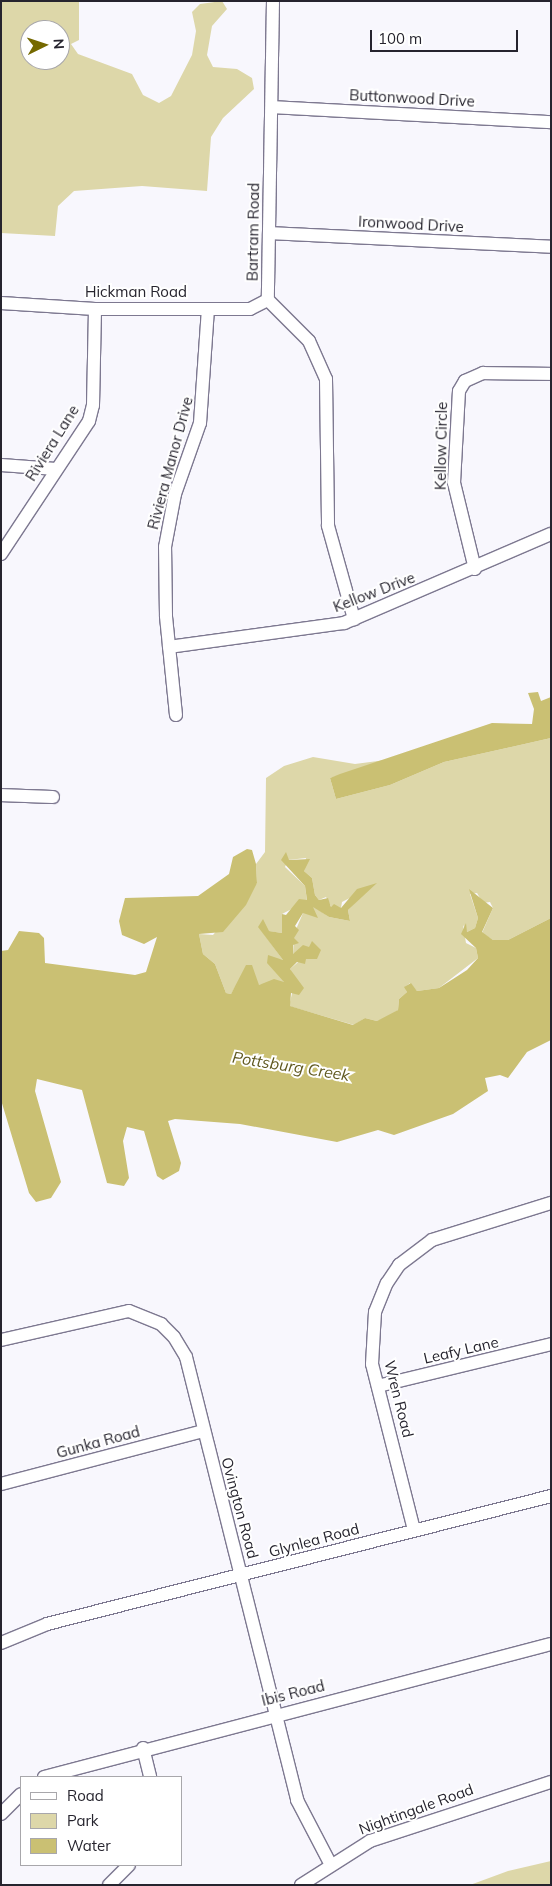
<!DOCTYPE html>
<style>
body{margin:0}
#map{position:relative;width:552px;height:1886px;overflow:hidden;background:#f8f7fd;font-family:Mulish,sans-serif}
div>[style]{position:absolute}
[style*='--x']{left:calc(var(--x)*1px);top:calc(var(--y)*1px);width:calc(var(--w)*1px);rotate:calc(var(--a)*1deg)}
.green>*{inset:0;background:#ddd7a9}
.water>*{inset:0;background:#cac073}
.roads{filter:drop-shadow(1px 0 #7d7890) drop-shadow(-1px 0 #7d7890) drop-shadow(0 1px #7d7890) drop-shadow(0 -1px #7d7890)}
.minor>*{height:12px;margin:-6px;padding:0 6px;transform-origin:6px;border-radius:6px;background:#fff}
span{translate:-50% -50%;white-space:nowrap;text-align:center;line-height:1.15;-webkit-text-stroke:4px #fff;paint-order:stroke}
.street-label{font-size:15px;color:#26242e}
.water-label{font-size:16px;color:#605920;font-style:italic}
.frame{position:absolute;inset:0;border:2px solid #26242e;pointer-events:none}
.legend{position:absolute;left:20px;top:1776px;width:162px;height:90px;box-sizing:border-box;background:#fff;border:1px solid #a8a7ab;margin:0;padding:6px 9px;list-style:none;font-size:15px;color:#26242e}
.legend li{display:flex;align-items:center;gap:10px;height:25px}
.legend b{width:25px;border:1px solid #a8a7ab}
.north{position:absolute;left:20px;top:20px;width:50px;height:50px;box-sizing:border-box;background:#fff;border:1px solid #a8a7ab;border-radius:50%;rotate:86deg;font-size:14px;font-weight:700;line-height:20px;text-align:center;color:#26242e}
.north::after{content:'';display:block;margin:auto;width:18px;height:22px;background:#756900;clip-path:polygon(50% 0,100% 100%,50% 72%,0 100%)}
.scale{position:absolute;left:370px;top:30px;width:148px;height:22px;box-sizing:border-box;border:2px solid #26242e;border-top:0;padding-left:6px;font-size:15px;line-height:18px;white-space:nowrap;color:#26242e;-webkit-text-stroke:4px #fff;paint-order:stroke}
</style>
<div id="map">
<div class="green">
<div style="clip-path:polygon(evenodd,1px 1px,79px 1px,79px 40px,71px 44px,78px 54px,132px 74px,143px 95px,159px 103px,171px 96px,192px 55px,196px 31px,192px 12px,200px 4px,222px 1px,227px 9px,212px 26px,207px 55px,213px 67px,237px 69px,252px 78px,254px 89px,223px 118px,211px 137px,207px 191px,142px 186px,74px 191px,58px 206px,55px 236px,1px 233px,1px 1px,30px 30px,60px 30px,60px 60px,30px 60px,30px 30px)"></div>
<div style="clip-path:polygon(551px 738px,551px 918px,508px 940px,493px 940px,482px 933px,493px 908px,490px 902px,483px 903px,477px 893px,470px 894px,478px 918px,475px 928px,467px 932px,463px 925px,466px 943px,476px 948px,478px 958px,439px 988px,417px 991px,410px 983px,405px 987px,407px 992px,399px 999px,398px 1010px,389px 1017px,377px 1021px,365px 1018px,354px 1025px,289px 1006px,295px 981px,290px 969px,316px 947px,293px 954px,294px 934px,303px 913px,313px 906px,329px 917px,350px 921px,348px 910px,369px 888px,342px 902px,341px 908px,332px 908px,326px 897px,319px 900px,315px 895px,312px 878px,304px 871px,306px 858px,288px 860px,285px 867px,305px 886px,307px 901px,282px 914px,282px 933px,261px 930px,283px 960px,273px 959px,284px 982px,259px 985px,240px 979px,231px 994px,226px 993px,215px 964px,203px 954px,199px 934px,213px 935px,257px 883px,256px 864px,265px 852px,266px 778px,284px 766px,313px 757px,355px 764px,393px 759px,330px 778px,336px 799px,390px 785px,444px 762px)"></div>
<div style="clip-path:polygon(551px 1861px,551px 1885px,470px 1885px,508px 1871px)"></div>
</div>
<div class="water">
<div style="clip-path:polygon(538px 692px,541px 701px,551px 697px,551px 738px,444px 762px,390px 785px,336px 799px,330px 778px,340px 774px,492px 723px,532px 724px,534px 709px,528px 693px)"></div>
<div style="clip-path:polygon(247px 849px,252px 850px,256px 864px,257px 883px,246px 905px,223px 932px,199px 934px,203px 954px,215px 964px,226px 993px,231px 994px,246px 965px,252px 965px,259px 985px,274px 979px,284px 982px,267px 963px,268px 955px,283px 960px,258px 927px,263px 919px,269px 931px,282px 933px,282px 914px,286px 915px,299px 899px,307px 900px,305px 886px,281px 860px,286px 852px,289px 860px,310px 859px,304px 871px,312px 878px,315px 895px,319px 900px,328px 898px,331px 907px,334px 904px,341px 908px,357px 889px,377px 883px,348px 910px,350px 921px,329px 917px,313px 907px,318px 918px,303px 913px,295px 926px,299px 930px,294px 938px,299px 943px,293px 945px,293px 954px,303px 945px,309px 947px,312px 941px,321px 950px,317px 959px,306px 959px,305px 964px,297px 962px,290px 969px,304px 988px,299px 995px,291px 993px,290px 1006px,353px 1025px,365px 1018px,377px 1021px,398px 1010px,399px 999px,407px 992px,404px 987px,411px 983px,417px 991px,439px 988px,467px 970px,478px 958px,476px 948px,461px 934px,466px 923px,467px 932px,475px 928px,478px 918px,469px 889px,493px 908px,482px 932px,493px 940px,508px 940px,551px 918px,551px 1040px,527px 1052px,508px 1078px,500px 1075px,485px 1078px,488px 1091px,453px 1114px,394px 1135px,378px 1130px,337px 1142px,240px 1124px,175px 1119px,168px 1121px,181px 1163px,179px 1171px,163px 1180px,157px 1176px,144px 1131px,127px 1127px,123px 1141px,129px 1178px,124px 1186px,107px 1183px,82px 1090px,37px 1079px,35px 1091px,61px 1182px,51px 1198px,36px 1202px,29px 1193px,1px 1100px,1px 951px,8px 950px,19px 931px,39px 933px,44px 938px,45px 963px,135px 975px,146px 972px,157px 937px,144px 944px,122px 935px,119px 921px,125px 898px,198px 896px,229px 874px,233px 857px)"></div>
</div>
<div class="roads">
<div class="minor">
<div style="--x:273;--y:1;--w:299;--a:91"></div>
<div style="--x:268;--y:300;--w:58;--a:45"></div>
<div style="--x:309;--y:341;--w:42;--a:65.9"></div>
<div style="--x:326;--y:379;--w:147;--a:89.2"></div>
<div style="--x:328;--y:526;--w:97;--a:74.4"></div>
<div style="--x:272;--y:107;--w:279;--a:3.1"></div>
<div style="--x:269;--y:233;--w:282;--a:2.8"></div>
<div style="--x:1;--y:303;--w:94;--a:3.7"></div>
<div style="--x:95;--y:309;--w:155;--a:0"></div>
<div style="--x:250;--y:309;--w:20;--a:-27"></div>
<div style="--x:1;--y:465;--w:55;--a:4.2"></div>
<div style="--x:1;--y:554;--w:159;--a:-56.5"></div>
<div style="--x:89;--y:421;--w:16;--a:-76"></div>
<div style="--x:93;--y:405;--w:96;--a:-88.8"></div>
<div style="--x:475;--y:569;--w:89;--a:-103.7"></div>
<div style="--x:454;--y:483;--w:92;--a:-86.9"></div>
<div style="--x:459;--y:391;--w:12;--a:-59"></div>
<div style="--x:465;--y:381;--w:20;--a:-24"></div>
<div style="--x:483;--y:373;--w:68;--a:0.8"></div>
<div style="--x:169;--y:647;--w:177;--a:-7.8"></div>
<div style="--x:344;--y:623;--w:225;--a:-23.3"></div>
<div style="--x:176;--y:715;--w:100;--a:-95.8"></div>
<div style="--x:166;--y:616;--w:69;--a:-90.8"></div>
<div style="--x:165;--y:547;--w:54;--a:-79.3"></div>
<div style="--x:175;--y:494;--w:75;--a:-70.6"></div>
<div style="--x:200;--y:423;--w:114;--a:-86"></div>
<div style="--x:1;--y:795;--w:52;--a:2.2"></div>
<div style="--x:1;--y:1340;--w:131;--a:-12.8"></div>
<div style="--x:129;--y:1311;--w:35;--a:22"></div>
<div style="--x:161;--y:1324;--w:18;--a:45"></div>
<div style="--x:174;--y:1337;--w:23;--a:59"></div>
<div style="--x:186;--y:1357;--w:457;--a:75.9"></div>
<div style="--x:297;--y:1800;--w:71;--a:62.4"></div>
<div style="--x:378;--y:1386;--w:178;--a:-13.6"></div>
<div style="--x:1;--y:1484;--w:209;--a:-14.7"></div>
<div style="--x:414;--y:1530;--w:171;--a:-104.2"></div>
<div style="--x:372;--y:1364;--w:52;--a:-86.7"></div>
<div style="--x:375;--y:1312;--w:31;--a:-68"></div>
<div style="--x:387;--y:1283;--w:22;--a:-56"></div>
<div style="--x:399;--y:1265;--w:41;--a:-37.1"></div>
<div style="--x:432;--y:1240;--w:125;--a:-17.3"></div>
<div style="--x:1;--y:1643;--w:50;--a:-22.4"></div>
<div style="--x:47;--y:1624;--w:520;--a:-14.25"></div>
<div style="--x:143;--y:1748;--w:30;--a:76"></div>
<div style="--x:44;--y:1777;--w:524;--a:-14.7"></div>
<div style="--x:1;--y:1814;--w:28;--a:-45"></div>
<div style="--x:109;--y:1885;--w:28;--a:-45"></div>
<div style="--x:301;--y:1885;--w:82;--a:-32.5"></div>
<div style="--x:370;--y:1841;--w:190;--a:-18.1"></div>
</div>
</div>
<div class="street-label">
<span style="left:412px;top:98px;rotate:3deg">Buttonwood Drive</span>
<span style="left:411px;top:224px;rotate:3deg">Ironwood Drive</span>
<span style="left:253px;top:232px;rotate:-89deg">Bartram Road</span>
<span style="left:136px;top:292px">Hickman Road</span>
<span style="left:52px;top:443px;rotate:-58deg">Riviera Lane</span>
<span style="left:441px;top:446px;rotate:-89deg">Kellow Circle</span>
<span style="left:170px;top:463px;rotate:-75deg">Riviera Manor Drive</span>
<span style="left:374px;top:592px;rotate:-21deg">Kellow Drive</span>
<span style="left:461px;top:1350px;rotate:-13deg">Leafy Lane</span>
<span style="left:399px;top:1399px;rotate:76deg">Wren Road</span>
<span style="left:98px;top:1442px;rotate:-15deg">Gunka Road</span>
<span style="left:240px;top:1508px;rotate:75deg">Ovington Road</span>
<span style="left:314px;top:1540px;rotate:-15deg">Glynlea Road</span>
<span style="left:293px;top:1693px;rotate:-14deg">Ibis Road</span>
<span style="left:416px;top:1809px;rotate:-20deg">Nightingale Road</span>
</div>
<div class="water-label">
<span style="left:291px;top:1066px;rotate:9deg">Pottsburg Creek</span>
</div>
<div class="frame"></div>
<ul class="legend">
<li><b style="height:6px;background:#fff"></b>Road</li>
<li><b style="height:14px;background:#ddd7a9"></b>Park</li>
<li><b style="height:14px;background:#cac073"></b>Water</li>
</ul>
<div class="north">N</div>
<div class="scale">100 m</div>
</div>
